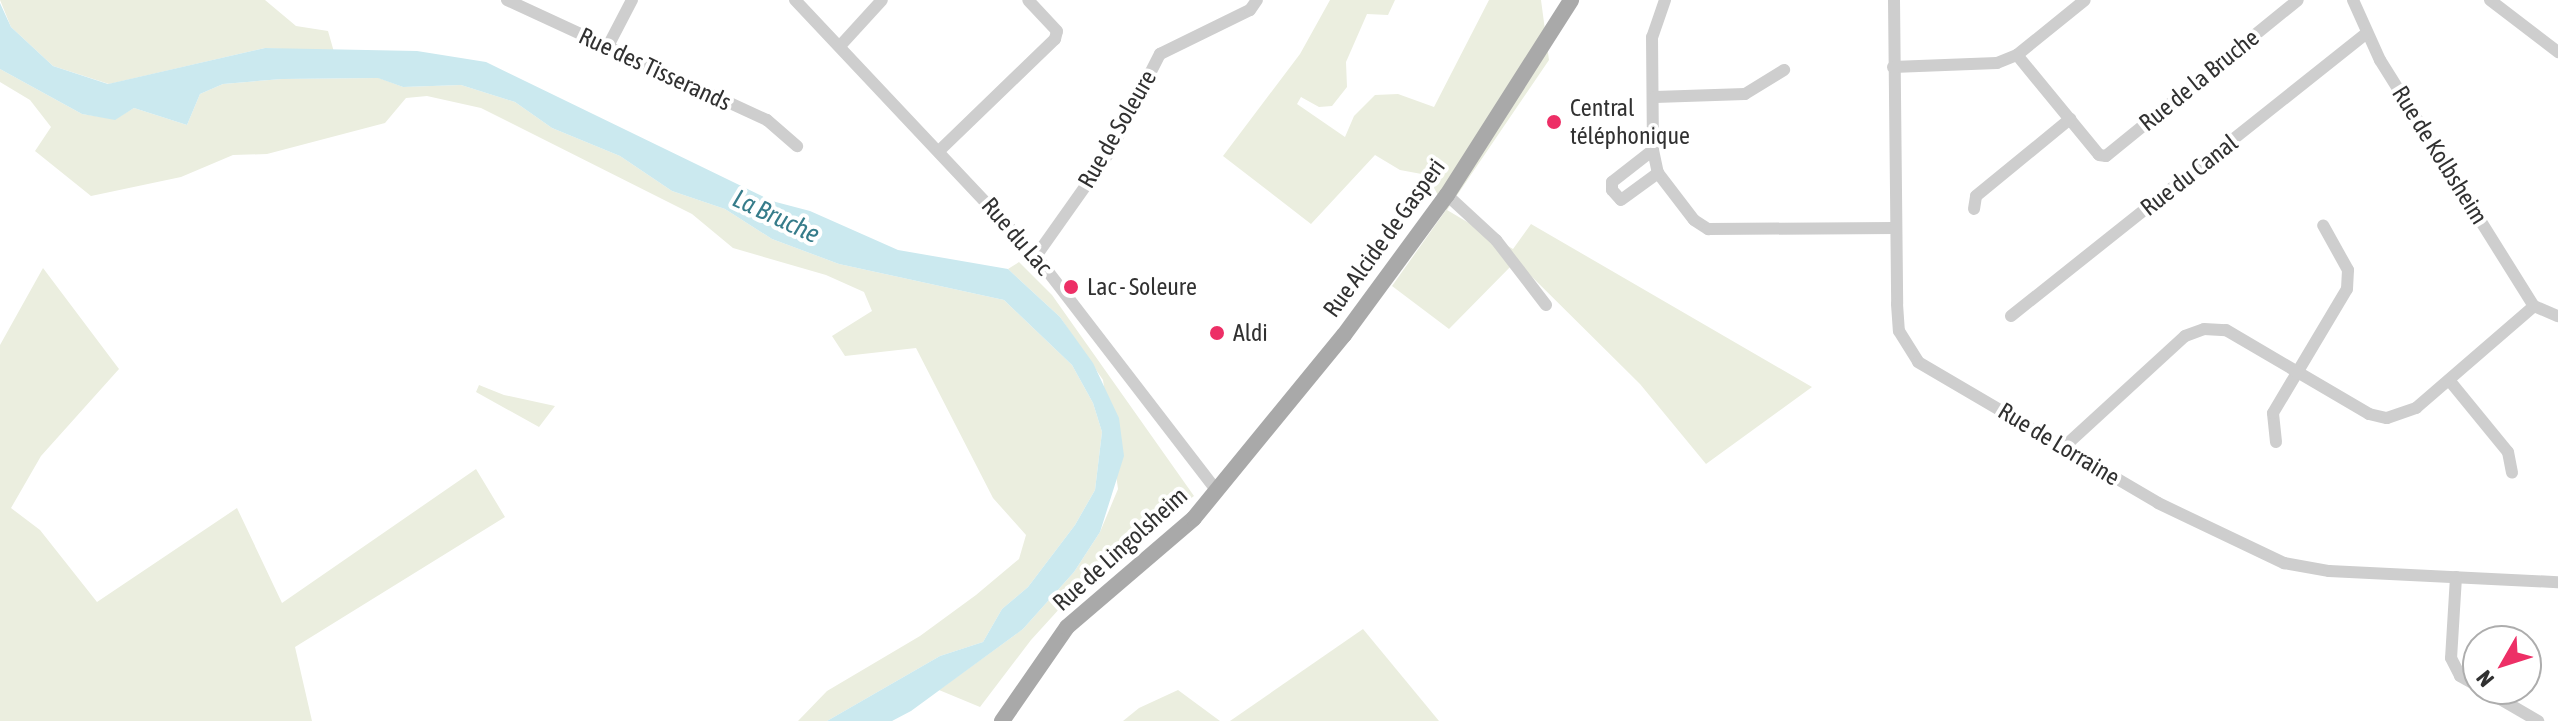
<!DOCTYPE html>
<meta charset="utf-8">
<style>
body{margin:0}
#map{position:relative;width:2558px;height:721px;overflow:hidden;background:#fff;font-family:"Asap Condensed",sans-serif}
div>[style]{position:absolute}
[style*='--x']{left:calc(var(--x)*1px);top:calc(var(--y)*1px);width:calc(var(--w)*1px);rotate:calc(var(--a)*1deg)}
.green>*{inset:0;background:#ebeedf}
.water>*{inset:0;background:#cbe9ef}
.minor>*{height:12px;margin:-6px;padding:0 6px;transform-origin:6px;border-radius:6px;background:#cecece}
.major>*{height:16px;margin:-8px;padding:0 8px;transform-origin:8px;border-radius:8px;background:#a9a9a9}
.dots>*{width:22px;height:22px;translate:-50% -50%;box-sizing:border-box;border:4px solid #fff;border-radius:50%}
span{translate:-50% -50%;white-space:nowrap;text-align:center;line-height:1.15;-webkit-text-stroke:8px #fff;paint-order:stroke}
.street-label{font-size:24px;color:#313131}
.poi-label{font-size:24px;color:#313131}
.left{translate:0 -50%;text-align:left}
.water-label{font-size:26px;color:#367c8a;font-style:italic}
.north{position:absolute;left:2462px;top:625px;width:80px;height:80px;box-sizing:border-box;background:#fff;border:2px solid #adadad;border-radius:50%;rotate:231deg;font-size:22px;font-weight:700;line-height:32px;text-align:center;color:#313131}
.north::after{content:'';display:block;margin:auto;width:28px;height:36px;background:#ed2f66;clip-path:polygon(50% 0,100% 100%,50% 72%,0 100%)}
</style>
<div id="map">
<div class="green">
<div style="clip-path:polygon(0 0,265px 0,296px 26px,328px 31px,334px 52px,265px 48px,109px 84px,53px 66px,11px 27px)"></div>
<div style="clip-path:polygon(1330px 0,1395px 0,1388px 15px,1367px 14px,1346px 62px,1347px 87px,1332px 106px,1319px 107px,1301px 97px,1297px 104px,1345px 137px,1354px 116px,1375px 95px,1398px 94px,1434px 107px,1489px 0,1541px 0,1549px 60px,1447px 210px,1513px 249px,1531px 224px,1812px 387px,1706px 464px,1640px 384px,1516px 261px,1449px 329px,1392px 286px,1446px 210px,1427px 175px,1400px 170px,1375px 155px,1311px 224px,1223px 156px,1300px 54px)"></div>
<div style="clip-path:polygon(0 69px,82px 114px,115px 119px,134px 108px,187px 125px,200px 94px,223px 84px,282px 79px,379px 78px,403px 87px,461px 85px,515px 102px,552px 128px,620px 156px,672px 191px,725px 209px,772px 239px,839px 264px,1004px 300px,1072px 365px,1093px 403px,1102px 432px,1095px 490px,1075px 525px,1028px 587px,1002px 609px,983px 642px,940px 656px,827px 721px,798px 721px,827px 691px,920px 636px,976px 595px,1019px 559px,1026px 535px,993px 498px,916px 348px,845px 356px,832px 336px,872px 311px,864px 292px,826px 275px,733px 248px,692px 214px,481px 108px,427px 96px,406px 98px,385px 123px,267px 154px,233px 155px,181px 177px,91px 196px,35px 151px,51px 127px,30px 100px,0 82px)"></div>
<div style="clip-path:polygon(1019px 262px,1052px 295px,1194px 496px,1091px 574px,1031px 640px,980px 707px,939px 690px,1023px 629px,1074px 572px,1100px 532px,1118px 489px,1103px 380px,1060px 317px,1008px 269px)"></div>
<div style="clip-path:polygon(43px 268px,119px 369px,41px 456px,11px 508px,40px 530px,97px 602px,237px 508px,282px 603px,476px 469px,505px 517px,295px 647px,312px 721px,0 721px,0 345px)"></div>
<div style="clip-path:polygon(479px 385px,504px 395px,555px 406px,539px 427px,476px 392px)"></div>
<div style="clip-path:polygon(1363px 629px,1439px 721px,1230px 721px)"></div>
<div style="clip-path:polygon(1178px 690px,1220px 721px,1123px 721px,1139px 708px)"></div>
</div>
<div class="water">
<div style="clip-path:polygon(0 3px,11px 27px,53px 66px,108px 84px,265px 48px,417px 51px,486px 62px,772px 201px,810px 211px,898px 250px,1008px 269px,1060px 317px,1093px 363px,1119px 418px,1124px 456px,1100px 532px,1074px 572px,1023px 629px,911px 711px,892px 721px,827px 721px,940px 656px,983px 642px,1002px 609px,1028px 587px,1075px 525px,1095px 490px,1102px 432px,1093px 403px,1072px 365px,1004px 300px,839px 264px,772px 239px,725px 209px,672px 191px,620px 156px,552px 128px,515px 102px,461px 85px,403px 87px,378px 78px,282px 79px,223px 84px,200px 94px,187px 125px,134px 108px,115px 120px,82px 114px,0 69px)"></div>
</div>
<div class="minor">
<div style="--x:507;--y:0;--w:286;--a:24.8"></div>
<div style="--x:767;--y:120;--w:40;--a:41"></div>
<div style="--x:795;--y:0;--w:352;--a:46.7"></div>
<div style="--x:1036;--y:256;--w:297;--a:52.4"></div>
<div style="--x:1665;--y:0;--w:39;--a:109"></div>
<div style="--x:1652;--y:37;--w:113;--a:89.5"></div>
<div style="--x:1653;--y:150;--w:24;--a:78"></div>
<div style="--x:1658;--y:173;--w:59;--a:52.5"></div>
<div style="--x:1694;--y:220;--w:17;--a:33"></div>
<div style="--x:1708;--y:229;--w:187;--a:-0.3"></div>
<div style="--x:1894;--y:0;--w:304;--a:89.4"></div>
<div style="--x:1897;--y:304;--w:27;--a:86"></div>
<div style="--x:1899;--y:331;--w:36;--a:58"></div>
<div style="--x:1918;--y:362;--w:278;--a:30.4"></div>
<div style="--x:2158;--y:503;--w:140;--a:25.5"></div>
<div style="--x:2284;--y:563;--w:46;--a:10.1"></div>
<div style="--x:2329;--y:571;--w:229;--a:2.8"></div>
<div style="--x:2353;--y:0;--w:66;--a:65.8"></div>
<div style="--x:2380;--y:60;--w:290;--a:58"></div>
<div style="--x:2490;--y:0;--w:86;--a:37.4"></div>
<div style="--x:840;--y:46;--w:62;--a:-47.6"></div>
<div style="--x:607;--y:48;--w:54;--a:-62.5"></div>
<div style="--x:2017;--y:55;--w:129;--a:50.6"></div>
<div style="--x:2099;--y:155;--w:7;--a:8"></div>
<div style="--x:2106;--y:156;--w:247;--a:-39.1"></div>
<div style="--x:1893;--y:67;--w:104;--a:-2.2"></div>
<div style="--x:1997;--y:63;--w:22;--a:-22"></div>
<div style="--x:2017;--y:55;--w:87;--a:-39"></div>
<div style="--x:1655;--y:97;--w:90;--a:-1.9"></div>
<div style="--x:1745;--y:94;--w:46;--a:-31.6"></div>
<div style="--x:940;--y:150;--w:160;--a:-44"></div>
<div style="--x:1055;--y:39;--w:8;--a:-76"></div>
<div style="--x:1057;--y:31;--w:42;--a:-133.1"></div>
<div style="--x:1653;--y:150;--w:52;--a:142"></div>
<div style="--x:1612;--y:182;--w:8;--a:90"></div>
<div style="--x:1612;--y:190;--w:13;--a:48"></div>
<div style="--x:1621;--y:200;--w:46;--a:-36.1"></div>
<div style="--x:1447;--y:195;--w:67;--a:42.6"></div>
<div style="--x:1496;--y:240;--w:82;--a:52.4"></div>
<div style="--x:1974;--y:209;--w:13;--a:-81"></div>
<div style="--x:1976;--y:196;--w:122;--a:-39.3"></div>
<div style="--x:1036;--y:256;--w:130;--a:-54.7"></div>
<div style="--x:1111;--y:150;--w:108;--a:-63"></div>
<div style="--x:1160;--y:54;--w:100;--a:-26.1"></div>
<div style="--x:1250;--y:10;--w:12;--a:-55"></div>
<div style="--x:2011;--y:316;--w:453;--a:-38.5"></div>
<div style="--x:2449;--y:380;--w:93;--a:50.7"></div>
<div style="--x:2508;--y:452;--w:21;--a:79"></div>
<div style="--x:2276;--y:442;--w:29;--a:-96"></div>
<div style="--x:2273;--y:413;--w:144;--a:-59.2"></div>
<div style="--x:2347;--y:289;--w:19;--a:-87"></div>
<div style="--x:2348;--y:270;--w:51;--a:-119.1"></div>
<div style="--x:2065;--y:446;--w:163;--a:-42.5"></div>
<div style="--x:2185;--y:336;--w:20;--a:-20"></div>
<div style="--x:2204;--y:329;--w:22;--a:3"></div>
<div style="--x:2226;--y:330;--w:166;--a:30.4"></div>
<div style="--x:2369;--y:414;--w:18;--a:13"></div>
<div style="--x:2387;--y:418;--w:31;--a:-19"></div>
<div style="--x:2416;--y:408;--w:156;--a:-40.8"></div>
<div style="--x:2534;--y:306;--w:26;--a:23"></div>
<div style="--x:2456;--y:577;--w:81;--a:93.5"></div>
<div style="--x:2451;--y:658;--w:20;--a:63"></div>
<div style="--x:2460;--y:676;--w:21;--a:29"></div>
<div style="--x:2483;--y:689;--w:64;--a:30.2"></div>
</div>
<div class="major">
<div style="--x:1002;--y:721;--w:114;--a:-55.3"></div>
<div style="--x:1067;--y:627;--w:167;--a:-40.6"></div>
<div style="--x:1194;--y:518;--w:237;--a:-50.7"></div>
<div style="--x:1344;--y:335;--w:174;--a:-53.7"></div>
<div style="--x:1447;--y:195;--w:231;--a:-57.5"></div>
</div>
<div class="dots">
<div style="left:1554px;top:122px;background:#ed2f66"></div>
<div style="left:1071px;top:287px;background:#ed2f66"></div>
<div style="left:1217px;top:333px;background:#ed2f66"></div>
</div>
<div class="street-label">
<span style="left:655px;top:69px;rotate:25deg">Rue des Tisserands</span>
<span style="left:2199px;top:80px;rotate:-39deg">Rue de la Bruche</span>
<span style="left:1117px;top:129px;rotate:-60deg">Rue de Soleure</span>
<span style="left:2440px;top:155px;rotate:58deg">Rue de Kolbsheim</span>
<span style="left:2189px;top:175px;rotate:-38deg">Rue du Canal</span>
<span style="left:1017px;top:236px;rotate:49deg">Rue du Lac</span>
<span style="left:1384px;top:238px;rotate:-54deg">Rue Alcide de Gasperi</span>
<span style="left:2059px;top:444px;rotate:31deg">Rue de Lorraine</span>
<span style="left:1120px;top:549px;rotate:-42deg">Rue de Lingolsheim</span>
</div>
<div class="poi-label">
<span class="left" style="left:1570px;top:122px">Central<br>téléphonique</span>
<span class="left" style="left:1087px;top:287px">Lac - Soleure</span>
<span class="left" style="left:1233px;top:333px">Aldi</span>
</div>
<div class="water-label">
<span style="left:776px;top:217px;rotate:25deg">La Bruche</span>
</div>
<div class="north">N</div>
</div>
